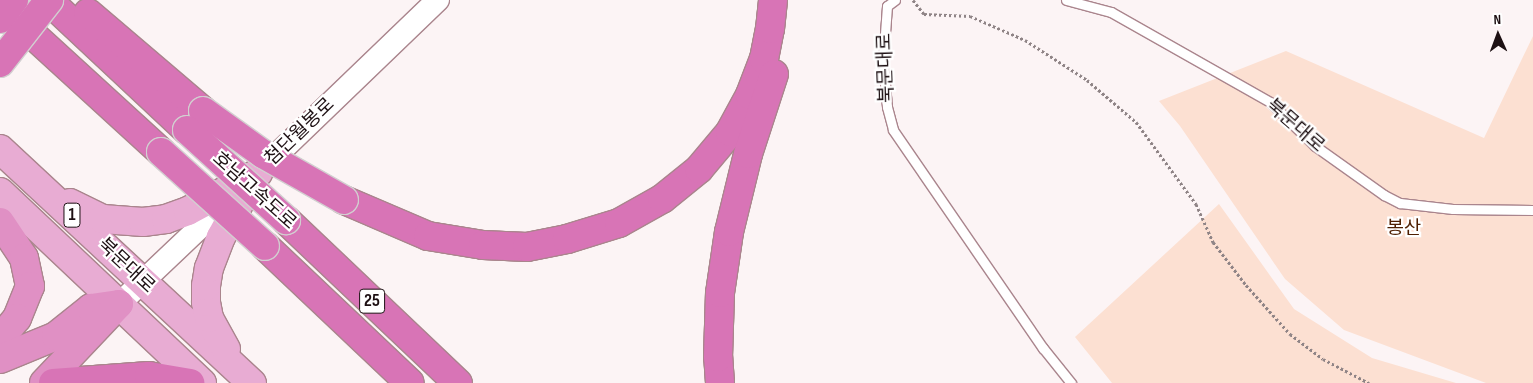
<!DOCTYPE html>
<meta charset="utf-8">
<style>
body{margin:0}
#map{position:relative;width:1533px;height:383px;overflow:hidden;background:#fcf4f5;font-family:"Sofia Sans Condensed","Noto Sans KR",sans-serif}
div>[style]{position:absolute}
[style*='--x']{left:calc(var(--x)*1px);top:calc(var(--y)*1px);width:calc(var(--w)*1px);rotate:calc(var(--a)*1deg)}
.green>*{inset:0;background:#fce0d2}
.path>*{height:3px;margin-top:-1.5px;transform-origin:0;background:repeating-linear-gradient(90deg,#8f8486 0 2.5px,transparent 0 5px)}
.roads{filter:drop-shadow(1px 0 #aa858d) drop-shadow(-1px 0 #aa858d) drop-shadow(0 1px #aa858d) drop-shadow(0 -1px #aa858d)}
.service>*{height:9px;margin:-4.5px;padding:0 4.5px;transform-origin:4.5px;border-radius:4.5px;background:#fff}
.tertiary>*{height:22px;margin:-11px;padding:0 11px;transform-origin:11px;border-radius:11px;background:#fff}
.primary>*{height:28px;margin:-14px;padding:0 14px;transform-origin:14px;border-radius:14px;background:#e8acd3}
.trunk>*{height:28px;margin:-14px;padding:0 14px;transform-origin:14px;border-radius:14px;background:#e090c4}
.motorway>*{height:28px;margin:-14px;padding:0 14px;transform-origin:14px;border-radius:14px;background:#d874b6}
.bridges{filter:drop-shadow(1px 0 #d2cfd0) drop-shadow(-1px 0 #d2cfd0) drop-shadow(0 1px #d2cfd0) drop-shadow(0 -1px #d2cfd0)}
.motorway-bridge>*{height:28px;margin:-14px;padding:0 14px;transform-origin:14px;border-radius:14px;background:#d874b6}
span{translate:-50% -50%;white-space:nowrap;text-align:center;line-height:1.15;-webkit-text-stroke:4.5px #fff;paint-order:stroke}
.shield-label span{padding:1px 4px;background:#fff;border:1px solid;border-radius:4px;-webkit-text-stroke-width:0}
.shield-label{font-size:18px;color:#1d1013;font-weight:700}
.street-label{font-size:19px;color:#1d1013}
.park-label{font-size:19px;color:#4e1f01}
.north{position:absolute;left:1473px;top:10px;width:50px;height:50px;-webkit-text-stroke:4px #fff;paint-order:stroke;rotate:358deg;font-size:14px;font-weight:700;line-height:20px;text-align:center;color:#1d1013}
.north::after{content:'';display:block;margin:auto;width:18px;height:22px;background:#1d1013;clip-path:polygon(50% 0,100% 100%,50% 72%,0 100%)}
</style>
<div id="map">
<div class="green">
<div style="clip-path:polygon(1533px 36px,1533px 383px,1486px 383px,1344px 330px,1285px 279px,1180px 126px,1159px 101px,1286px 51px,1484px 138px)"></div>
<div style="clip-path:polygon(1219px 204px,1294px 309px,1372px 358px,1456px 383px,1112px 383px,1075px 337px)"></div>
</div>
<div class="path">
<div style="--x:913;--y:0;--w:18;--a:52"></div>
<div style="--x:924;--y:14;--w:46;--a:2.5"></div>
<div style="--x:970;--y:16;--w:60;--a:23.6"></div>
<div style="--x:1025;--y:40;--w:74;--a:32.8"></div>
<div style="--x:1087;--y:80;--w:65;--a:40.6"></div>
<div style="--x:1136;--y:122;--w:102;--a:53.8"></div>
<div style="--x:1196;--y:204;--w:42;--a:65.9"></div>
<div style="--x:1213;--y:242;--w:54;--a:52.5"></div>
<div style="--x:1246;--y:285;--w:66;--a:48.1"></div>
<div style="--x:1290;--y:334;--w:41;--a:37.1"></div>
<div style="--x:1323;--y:359;--w:52;--a:27.6"></div>
</div>
<div class="roads">
<div class="service">
<div style="--x:895;--y:0;--w:10;--a:143"></div>
<div style="--x:887;--y:6;--w:54;--a:94.2"></div>
<div style="--x:883;--y:60;--w:47;--a:85.1"></div>
<div style="--x:887;--y:107;--w:24;--a:75"></div>
<div style="--x:893;--y:130;--w:265;--a:55.5"></div>
<div style="--x:1043;--y:348;--w:45;--a:51.3"></div>
<div style="--x:1066;--y:0;--w:47;--a:14.9"></div>
<div style="--x:1111;--y:12;--w:183;--a:29.5"></div>
<div style="--x:1270;--y:102;--w:63;--a:44.4"></div>
<div style="--x:1315;--y:146;--w:85;--a:35.4"></div>
<div style="--x:1384;--y:195;--w:18;--a:27"></div>
<div style="--x:1400;--y:203;--w:53;--a:6.5"></div>
<div style="--x:1453;--y:209;--w:80;--a:0.7"></div>
</div>
<div class="tertiary">
<div style="--x:260;--y:171;--w:247;--a:-43.9"></div>
<div style="--x:119;--y:304;--w:157;--a:-43.5"></div>
</div>
<div class="primary">
<div style="--x:0;--y:149;--w:344;--a:42.9"></div>
<div style="--x:0;--y:192;--w:278;--a:43.4"></div>
<div style="--x:70;--y:203;--w:37;--a:26"></div>
<div style="--x:103;--y:219;--w:40;--a:4.3"></div>
<div style="--x:143;--y:222;--w:23;--a:-7"></div>
<div style="--x:166;--y:219;--w:23;--a:-20"></div>
<div style="--x:188;--y:211;--w:80;--a:-28.5"></div>
<div style="--x:226;--y:349;--w:35;--a:-119"></div>
<div style="--x:209;--y:318;--w:16;--a:-101"></div>
<div style="--x:206;--y:302;--w:16;--a:-90"></div>
<div style="--x:206;--y:286;--w:18;--a:-81"></div>
<div style="--x:209;--y:268;--w:33;--a:-69"></div>
<div style="--x:221;--y:237;--w:48;--a:-61.3"></div>
</div>
<div class="trunk">
<div style="--x:0;--y:222;--w:43;--a:56.3"></div>
<div style="--x:24;--y:258;--w:29;--a:78"></div>
<div style="--x:30;--y:286;--w:35;--a:112"></div>
<div style="--x:17;--y:318;--w:27;--a:129"></div>
<div style="--x:0;--y:359;--w:61;--a:-22.3"></div>
<div style="--x:56;--y:336;--w:45;--a:-38.7"></div>
<div style="--x:91;--y:308;--w:28;--a:-8"></div>
<div style="--x:44;--y:383;--w:109;--a:-46.5"></div>
</div>
<div class="motorway">
<div style="--x:48;--y:0;--w:190;--a:43.1"></div>
<div style="--x:88;--y:13;--w:151;--a:40.4"></div>
<div style="--x:10;--y:14;--w:205;--a:42.4"></div>
<div style="--x:344;--y:200;--w:91;--a:23.2"></div>
<div style="--x:428;--y:236;--w:56;--a:9.3"></div>
<div style="--x:483;--y:245;--w:44;--a:2.6"></div>
<div style="--x:527;--y:247;--w:41;--a:-11.3"></div>
<div style="--x:567;--y:239;--w:54;--a:-17.1"></div>
<div style="--x:619;--y:223;--w:49;--a:-29.2"></div>
<div style="--x:662;--y:199;--w:48;--a:-39"></div>
<div style="--x:699;--y:169;--w:48;--a:-50"></div>
<div style="--x:730;--y:132;--w:42;--a:-61.6"></div>
<div style="--x:750;--y:95;--w:39;--a:-69"></div>
<div style="--x:764;--y:59;--w:31;--a:-79"></div>
<div style="--x:770;--y:29;--w:29;--a:-84"></div>
<div style="--x:286;--y:220;--w:237;--a:43.5"></div>
<div style="--x:265;--y:246;--w:199;--a:43.4"></div>
<div style="--x:53;--y:383;--w:96;--a:-4.2"></div>
<div style="--x:149;--y:376;--w:42;--a:9.7"></div>
<div style="--x:720;--y:383;--w:26;--a:-94"></div>
<div style="--x:718;--y:357;--w:64;--a:-88.2"></div>
<div style="--x:720;--y:293;--w:62;--a:-81.6"></div>
<div style="--x:729;--y:232;--w:80;--a:-76.3"></div>
<div style="--x:748;--y:154;--w:84;--a:-72"></div>
</div>
</div>
<div class="bridges">
<div class="motorway-bridge">
<div style="--x:0;--y:19;--w:24;--a:-54"></div>
<div style="--x:0;--y:63;--w:80;--a:-52.1"></div>
<div style="--x:203;--y:111;--w:74;--a:35.6"></div>
<div style="--x:263;--y:154;--w:93;--a:29.6"></div>
<div style="--x:187;--y:130;--w:134;--a:42.3"></div>
<div style="--x:161;--y:152;--w:140;--a:42.1"></div>
</div>
</div>
<div class="shield-label">
<span style="left:72px;top:215px">1</span>
<span style="left:372px;top:301px">25</span>
</div>
<div class="street-label">
<span style="left:886px;top:68px;rotate:-92deg">북문대로</span>
<span style="left:1295px;top:126px;rotate:41deg">북문대로</span>
<span style="left:300px;top:132px;rotate:-44deg">첨단월봉로</span>
<span style="left:254px;top:191px;rotate:42deg">호남고속도로</span>
<span style="left:126px;top:266px;rotate:43deg">북문대로</span>
</div>
<div class="park-label">
<span style="left:1404px;top:229px">봉산</span>
</div>
<div class="north">N</div>
</div>
